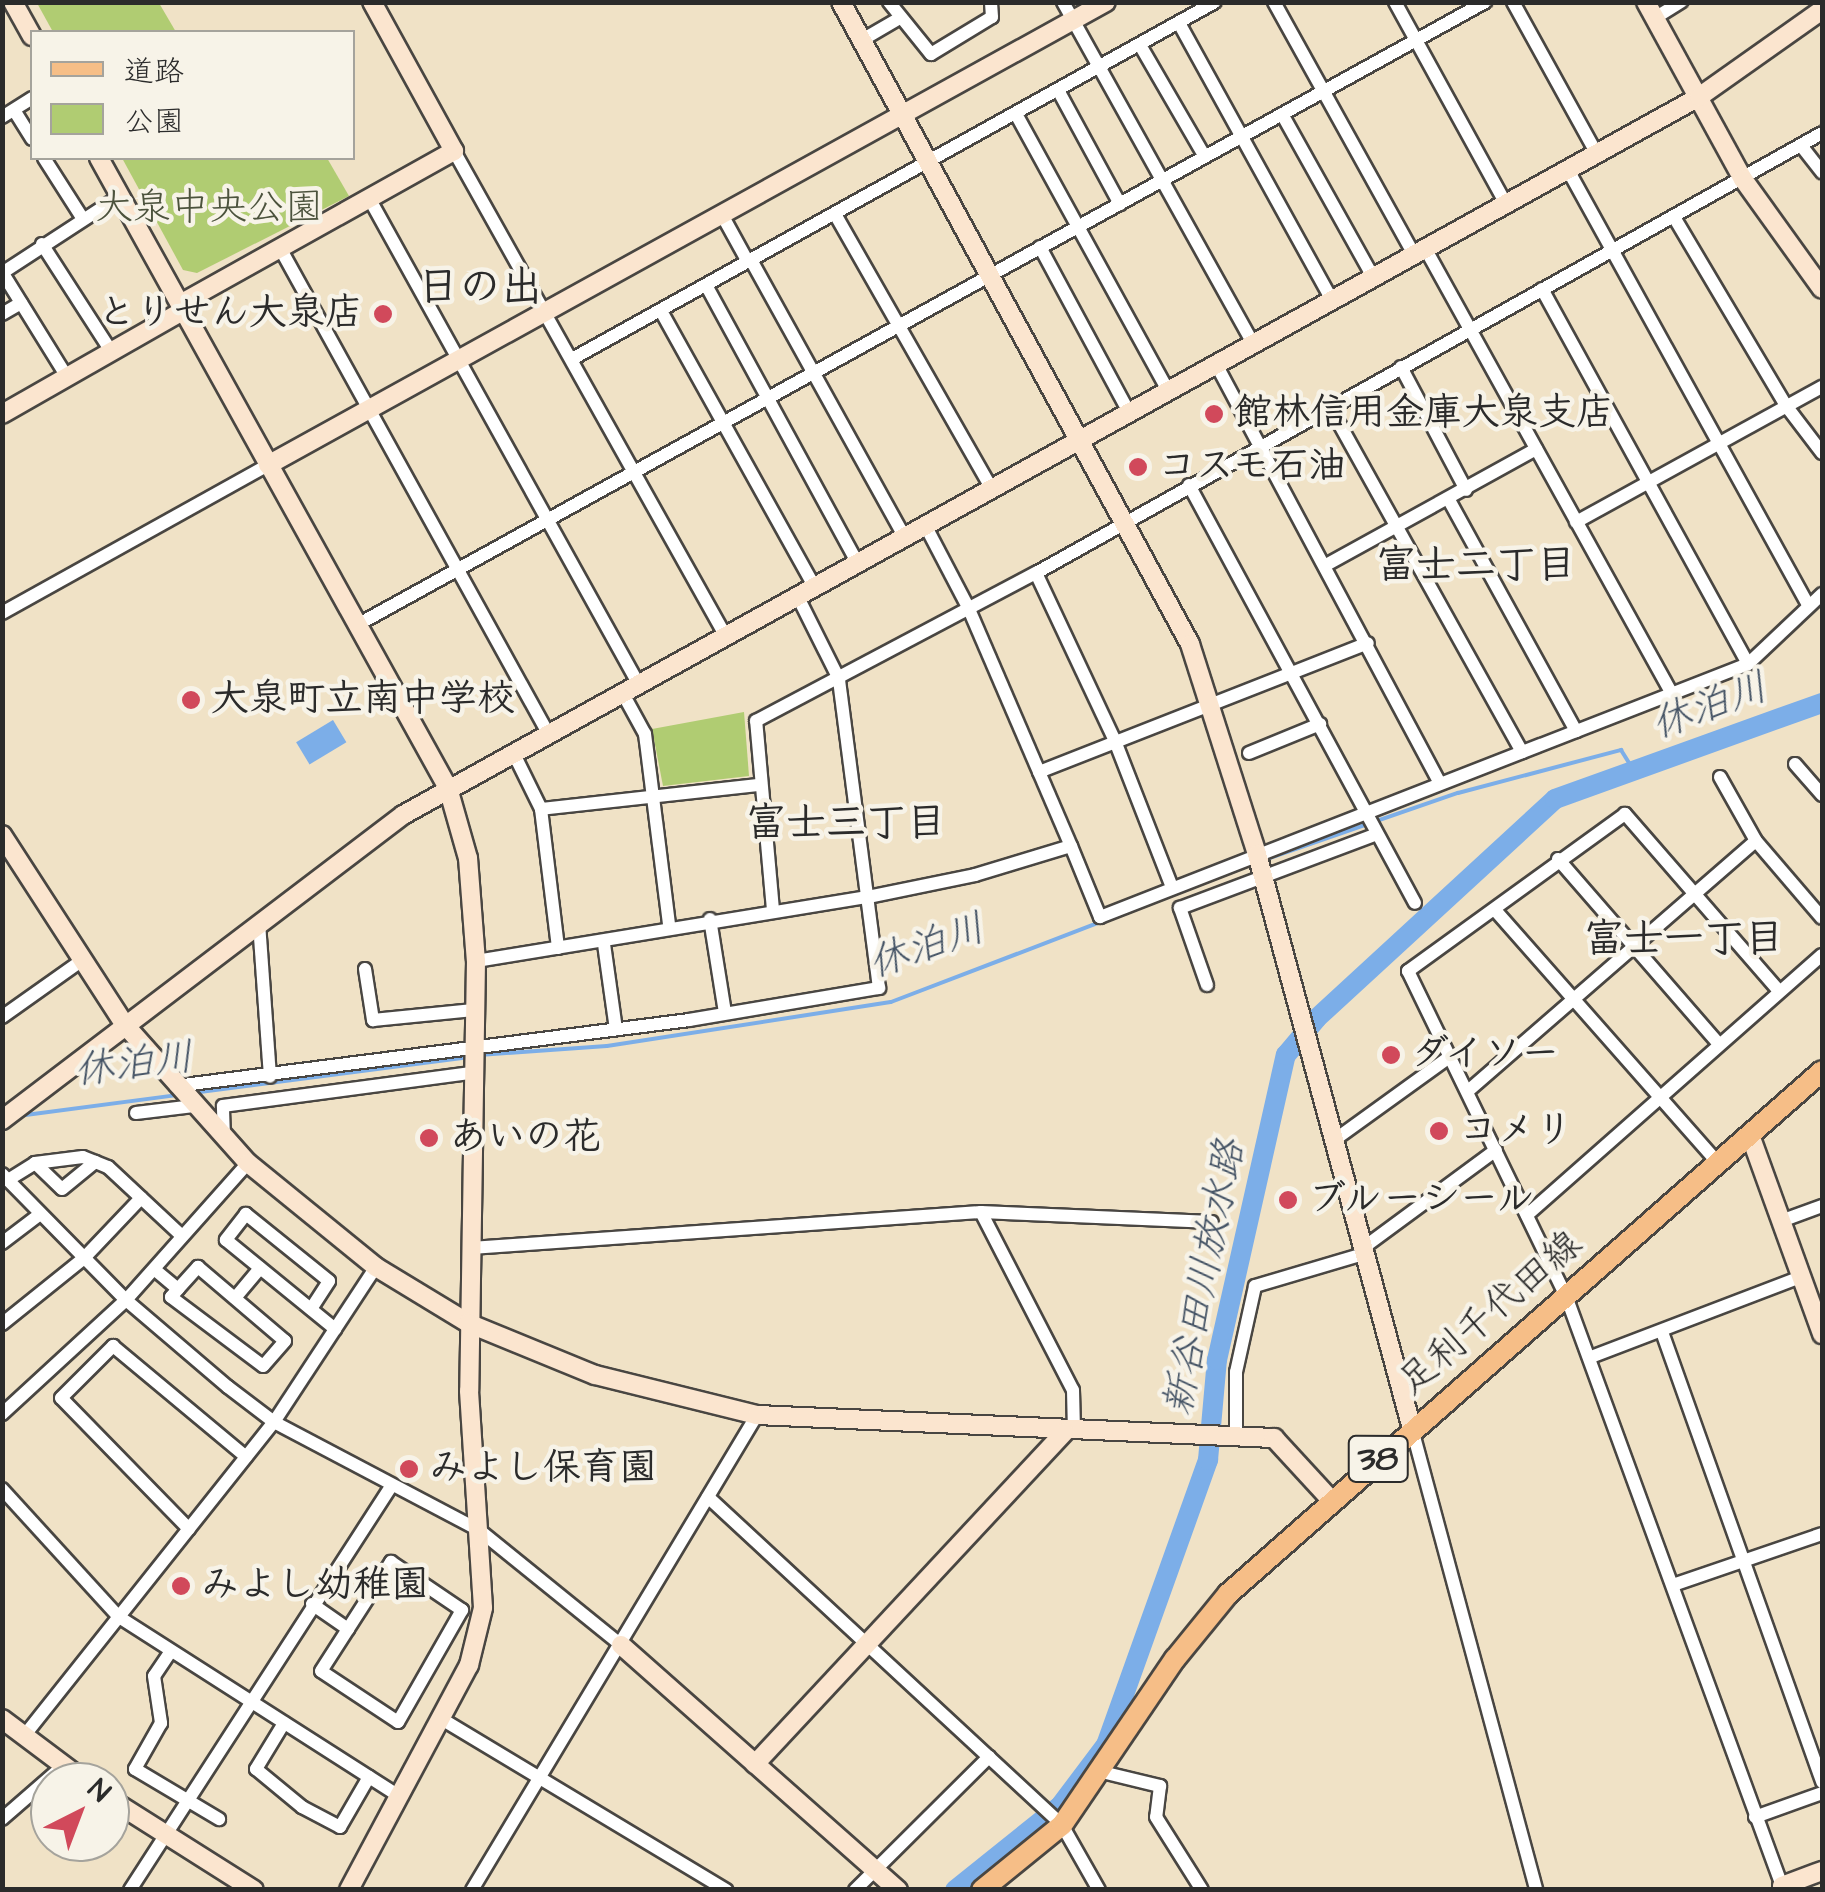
<!DOCTYPE html>
<meta charset="utf-8">
<style>
body{margin:0}
#map{position:relative;width:1825px;height:1892px;overflow:hidden;background:#f0e2c6;font-family:"Architects Daughter","Klee One",sans-serif}
div>[style]{position:absolute}
[style*='--x']{left:calc(var(--x)*1px);top:calc(var(--y)*1px);width:calc(var(--w)*1px);rotate:calc(var(--a)*1deg)}
.green>*{inset:0;background:#b0cc72}
.water>*{inset:0;background:#7caee8;transform-origin:0 0}
.stream>*{height:4px;margin:-2px;padding:0 2px;transform-origin:2px;border-radius:2px;background:#7caee8}
.river>*{height:20px;margin:-10px;padding:0 10px;transform-origin:10px;border-radius:10px;background:#7caee8}
.roads{filter:drop-shadow(2px 0 #494642) drop-shadow(-2px 0 #494642) drop-shadow(0 2px #494642) drop-shadow(0 -2px #494642)}
.street>*{height:12px;margin:-6px;padding:0 6px;transform-origin:6px;border-radius:6px;background:#fff}
.secondary>*{height:18px;margin:-9px;padding:0 9px;transform-origin:9px;border-radius:9px;background:#fbe5cf}
.primary>*{height:20px;margin:-10px;padding:0 10px;transform-origin:10px;border-radius:10px;background:#f6be87}
.dots>*{width:28px;height:28px;translate:-50% -50%;box-sizing:border-box;border:5px solid #f7f3e8;border-radius:50%}
span{translate:-50% -50%;white-space:nowrap;text-align:center;line-height:1.15;-webkit-text-stroke:9px #f7f3e8;paint-order:stroke}
.shield-label span{padding:2px 8px;background:#f7f3e8;border:2px solid;border-radius:8px;-webkit-text-stroke-width:0}
.shield-label{font-size:35px;color:#2b2b2b;font-weight:700}
.park-label{font-size:38px;color:#4c533d}
.poi-label{font-size:38px;color:#2b2b2b;font-weight:700}
.right{translate:-100% -50%;text-align:right}
.left{translate:0 -50%;text-align:left}
.street-label{font-size:38px;color:#2b2b2b}
.neighbourhood-label{font-size:40px;color:#2b2b2b;font-weight:700}
.water-label{font-size:40px;color:#435264;font-style:italic}
.quarter-label{font-size:42px;color:#2b2b2b;font-weight:700}
.frame{position:absolute;inset:0;border:5px solid #2b2b2b;pointer-events:none}
.legend{position:absolute;left:30px;top:30px;width:325px;height:130px;box-sizing:border-box;background:#f7f3e8;border:2px solid #a5a39c;margin:0;padding:12px 18px;list-style:none;font-size:30px;color:#2b2b2b}
.legend li{display:flex;align-items:center;gap:20px;height:50px}
.legend b{width:50px;border:2px solid #a5a39c}
.north{position:absolute;left:30px;top:1762px;width:100px;height:100px;box-sizing:border-box;background:#f7f3e8;border:2px solid #a5a39c;border-radius:50%;rotate:42deg;font-size:28px;font-weight:700;line-height:40px;text-align:center;color:#2b2b2b}
.north::after{content:'';display:block;margin:auto;width:35px;height:45px;background:#d1495b;clip-path:polygon(50% 0,100% 100%,50% 72%,0 100%)}
</style>
<div id="map">
<div class="green">
<div style="clip-path:polygon(37px 3px,159px 3px,176px 32px,53px 32px)"></div>
<div style="clip-path:polygon(122px 158px,327px 158px,349px 196px,197px 273px,183px 270px)"></div>
<div style="clip-path:polygon(744px 712px,749px 776px,663px 786px,652px 729px)"></div>
</div>
<div class="water">
<div style="left:333px;top:720px;width:26px;height:43px;rotate:59deg"></div>
</div>
<div class="stream">
<div style="--x:1264;--y:860;--w:205;--a:-19.1"></div>
<div style="--x:1458;--y:793;--w:169;--a:-14.8"></div>
<div style="--x:1621;--y:750;--w:26;--a:58"></div>
<div style="--x:479;--y:1055;--w:128;--a:-4"></div>
<div style="--x:607;--y:1046;--w:287;--a:-8.8"></div>
<div style="--x:891;--y:1002;--w:225;--a:-20.9"></div>
<div style="--x:192;--y:1093;--w:280;--a:-7.4"></div>
<div style="--x:18;--y:1116;--w:160;--a:-7.5"></div>
</div>
<div class="river">
<div style="--x:955;--y:1890;--w:134;--a:-38.7"></div>
<div style="--x:1060;--y:1806;--w:76;--a:-53"></div>
<div style="--x:1106;--y:1745;--w:303;--a:-70.3"></div>
<div style="--x:1208;--y:1460;--w:100;--a:-84.9"></div>
<div style="--x:1217;--y:1360;--w:313;--a:-77.3"></div>
<div style="--x:1286;--y:1055;--w:48;--a:-50"></div>
<div style="--x:1317;--y:1018;--w:323;--a:-42.6"></div>
<div style="--x:1555;--y:799;--w:284;--a:-19.8"></div>
</div>
<div class="roads">
<div class="street">
<div style="--x:889;--y:2;--w:67;--a:51.1"></div>
<div style="--x:931;--y:54;--w:71;--a:-31.2"></div>
<div style="--x:992;--y:17;--w:15;--a:-94"></div>
<div style="--x:1063;--y:2;--w:391;--a:60.9"></div>
<div style="--x:1274;--y:2;--w:289;--a:61"></div>
<div style="--x:1395;--y:2;--w:230;--a:61.2"></div>
<div style="--x:1513;--y:2;--w:174;--a:61.1"></div>
<div style="--x:1655;--y:18;--w:31;--a:-32"></div>
<div style="--x:1179;--y:23;--w:316;--a:61.1"></div>
<div style="--x:862;--y:40;--w:42;--a:-30.3"></div>
<div style="--x:1140;--y:45;--w:129;--a:59.9"></div>
<div style="--x:1058;--y:90;--w:130;--a:61.5"></div>
<div style="--x:14;--y:110;--w:34;--a:58"></div>
<div style="--x:1016;--y:114;--w:315;--a:61.2"></div>
<div style="--x:1282;--y:114;--w:187;--a:60.8"></div>
<div style="--x:2;--y:117;--w:36;--a:-32"></div>
<div style="--x:1803;--y:148;--w:31;--a:52"></div>
<div style="--x:454;--y:151;--w:555;--a:60.75"></div>
<div style="--x:44;--y:158;--w:72;--a:57.4"></div>
<div style="--x:1568;--y:170;--w:497;--a:61.1"></div>
<div style="--x:369;--y:198;--w:555;--a:60.99"></div>
<div style="--x:721;--y:213;--w:56;--a:61.1"></div>
<div style="--x:835;--y:214;--w:315;--a:60.3"></div>
<div style="--x:1674;--y:217;--w:221;--a:59.3"></div>
<div style="--x:1787;--y:407;--w:58;--a:52.7"></div>
<div style="--x:42;--y:244;--w:127;--a:57.2"></div>
<div style="--x:1040;--y:247;--w:187;--a:61.7"></div>
<div style="--x:280;--y:248;--w:554;--a:61.08"></div>
<div style="--x:1425;--y:248;--w:510;--a:61.02"></div>
<div style="--x:751;--y:260;--w:316;--a:61"></div>
<div style="--x:2;--y:272;--w:123;--a:58.2"></div>
<div style="--x:2;--y:273;--w:141;--a:-33.1"></div>
<div style="--x:706;--y:285;--w:315;--a:61.4"></div>
<div style="--x:1542;--y:289;--w:428;--a:61.2"></div>
<div style="--x:661;--y:311;--w:315;--a:60.9"></div>
<div style="--x:2;--y:314;--w:22;--a:-30"></div>
<div style="--x:572;--y:359;--w:735;--a:-29.04"></div>
<div style="--x:1216;--y:364;--w:475;--a:61.9"></div>
<div style="--x:1401;--y:367;--w:139;--a:62.1"></div>
<div style="--x:1330;--y:407;--w:395;--a:60.9"></div>
<div style="--x:1189;--y:485;--w:475;--a:61.6"></div>
<div style="--x:1449;--y:500;--w:264;--a:61.2"></div>
<div style="--x:1576;--y:522;--w:281;--a:-28.8"></div>
<div style="--x:1326;--y:565;--w:240;--a:-28.9"></div>
<div style="--x:1036;--y:573;--w:186;--a:64.8"></div>
<div style="--x:1115;--y:741;--w:157;--a:68.7"></div>
<div style="--x:2;--y:613;--w:304;--a:-29.1"></div>
<div style="--x:357;--y:625;--w:1289;--a:-28.91"></div>
<div style="--x:622;--y:692;--w:48;--a:61.3"></div>
<div style="--x:645;--y:734;--w:193;--a:82.8"></div>
<div style="--x:513;--y:752;--w:64;--a:63.8"></div>
<div style="--x:541;--y:809;--w:140;--a:83"></div>
<div style="--x:1249;--y:753;--w:77;--a:-22.2"></div>
<div style="--x:1795;--y:764;--w:41;--a:48.9"></div>
<div style="--x:1039;--y:772;--w:353;--a:-21.4"></div>
<div style="--x:1720;--y:777;--w:73;--a:60.6"></div>
<div style="--x:541;--y:809;--w:219;--a:-6.3"></div>
<div style="--x:1071;--y:846;--w:77;--a:67.8"></div>
<div style="--x:1100;--y:917;--w:696;--a:-21.33"></div>
<div style="--x:1748;--y:664;--w:102;--a:-43.4"></div>
<div style="--x:1558;--y:859;--w:244;--a:49"></div>
<div style="--x:773;--y:910;--w:190;--a:-95.1"></div>
<div style="--x:756;--y:721;--w:317;--a:-27.9"></div>
<div style="--x:1036;--y:573;--w:901;--a:-29.24"></div>
<div style="--x:1495;--y:910;--w:337;--a:48.6"></div>
<div style="--x:710;--y:919;--w:95;--a:80.9"></div>
<div style="--x:259;--y:923;--w:154;--a:85.9"></div>
<div style="--x:604;--y:944;--w:86;--a:82"></div>
<div style="--x:476;--y:961;--w:397;--a:-9.3"></div>
<div style="--x:868;--y:897;--w:109;--a:-11.6"></div>
<div style="--x:975;--y:875;--w:100;--a:-16.8"></div>
<div style="--x:1071;--y:846;--w:258;--a:-113.3"></div>
<div style="--x:969;--y:609;--w:95;--a:-117.6"></div>
<div style="--x:365;--y:969;--w:52;--a:81.1"></div>
<div style="--x:373;--y:1020;--w:101;--a:-5.7"></div>
<div style="--x:1207;--y:985;--w:82;--a:-109.3"></div>
<div style="--x:1180;--y:908;--w:207;--a:-20.6"></div>
<div style="--x:1779;--y:991;--w:235;--a:-131"></div>
<div style="--x:1625;--y:814;--w:268;--a:144.1"></div>
<div style="--x:1408;--y:971;--w:361;--a:64.1"></div>
<div style="--x:1566;--y:1296;--w:628;--a:69.89"></div>
<div style="--x:2;--y:1017;--w:97;--a:-35.3"></div>
<div style="--x:176;--y:1086;--w:517;--a:-7.33"></div>
<div style="--x:689;--y:1020;--w:193;--a:-9.6"></div>
<div style="--x:879;--y:988;--w:312;--a:-97.4"></div>
<div style="--x:839;--y:679;--w:94;--a:-116.6"></div>
<div style="--x:1468;--y:1091;--w:381;--a:-41"></div>
<div style="--x:1756;--y:841;--w:101;--a:49.4"></div>
<div style="--x:136;--y:1113;--w:58;--a:-6.9"></div>
<div style="--x:224;--y:1138;--w:32;--a:-92"></div>
<div style="--x:223;--y:1106;--w:250;--a:-7.6"></div>
<div style="--x:1333;--y:1141;--w:145;--a:-35.8"></div>
<div style="--x:35;--y:1163;--w:37;--a:44"></div>
<div style="--x:62;--y:1189;--w:43;--a:-39.3"></div>
<div style="--x:2;--y:1174;--w:177;--a:45.5"></div>
<div style="--x:126;--y:1300;--w:134;--a:40.5"></div>
<div style="--x:228;--y:1387;--w:58;--a:37.3"></div>
<div style="--x:274;--y:1422;--w:232;--a:27.8"></div>
<div style="--x:479;--y:1530;--w:183;--a:39"></div>
<div style="--x:8;--y:1180;--w:32;--a:-32"></div>
<div style="--x:35;--y:1163;--w:48;--a:-7.1"></div>
<div style="--x:83;--y:1157;--w:27;--a:22"></div>
<div style="--x:108;--y:1167;--w:101;--a:43"></div>
<div style="--x:981;--y:1212;--w:200;--a:62.7"></div>
<div style="--x:1073;--y:1390;--w:42;--a:88.6"></div>
<div style="--x:1527;--y:1215;--w:393;--a:-41.4"></div>
<div style="--x:1781;--y:1221;--w:44;--a:-20.1"></div>
<div style="--x:2;--y:1243;--w:48;--a:-37.3"></div>
<div style="--x:471;--y:1248;--w:511;--a:-4.04"></div>
<div style="--x:981;--y:1212;--w:231;--a:2.5"></div>
<div style="--x:1363;--y:1248;--w:165;--a:-36.4"></div>
<div style="--x:154;--y:1269;--w:31;--a:40"></div>
<div style="--x:178;--y:1289;--w:30;--a:-48"></div>
<div style="--x:198;--y:1267;--w:114;--a:40.4"></div>
<div style="--x:285;--y:1341;--w:33;--a:131"></div>
<div style="--x:263;--y:1366;--w:115;--a:-143.1"></div>
<div style="--x:171;--y:1297;--w:11;--a:-49"></div>
<div style="--x:235;--y:1298;--w:39;--a:-50"></div>
<div style="--x:311;--y:1309;--w:33;--a:-57"></div>
<div style="--x:329;--y:1281;--w:107;--a:-141.1"></div>
<div style="--x:246;--y:1214;--w:33;--a:128"></div>
<div style="--x:226;--y:1240;--w:141;--a:39.2"></div>
<div style="--x:2;--y:1324;--w:105;--a:-38.8"></div>
<div style="--x:84;--y:1258;--w:83;--a:-46.5"></div>
<div style="--x:1662;--y:1332;--w:478;--a:70.4"></div>
<div style="--x:1591;--y:1357;--w:225;--a:-20.9"></div>
<div style="--x:2;--y:1414;--w:168;--a:-42.6"></div>
<div style="--x:126;--y:1300;--w:183;--a:-48.3"></div>
<div style="--x:1412;--y:1429;--w:477;--a:74.9"></div>
<div style="--x:1236;--y:1439;--w:67;--a:-90"></div>
<div style="--x:1236;--y:1372;--w:88;--a:-77.5"></div>
<div style="--x:1255;--y:1286;--w:114;--a:-16.4"></div>
<div style="--x:2;--y:1489;--w:173;--a:47.6"></div>
<div style="--x:119;--y:1617;--w:332;--a:32.6"></div>
<div style="--x:708;--y:1497;--w:483;--a:42.8"></div>
<div style="--x:1062;--y:1825;--w:75;--a:60.4"></div>
<div style="--x:189;--y:1529;--w:183;--a:-134.3"></div>
<div style="--x:61;--y:1398;--w:74;--a:-45"></div>
<div style="--x:113;--y:1346;--w:173;--a:39.8"></div>
<div style="--x:1673;--y:1585;--w:157;--a:-18.9"></div>
<div style="--x:312;--y:1604;--w:44;--a:34.8"></div>
<div style="--x:348;--y:1629;--w:80;--a:-57.3"></div>
<div style="--x:391;--y:1562;--w:86;--a:34.1"></div>
<div style="--x:462;--y:1610;--w:129;--a:119.7"></div>
<div style="--x:398;--y:1722;--w:92;--a:-146.5"></div>
<div style="--x:321;--y:1671;--w:50;--a:-57.3"></div>
<div style="--x:171;--y:1651;--w:30;--a:124"></div>
<div style="--x:154;--y:1676;--w:48;--a:81.5"></div>
<div style="--x:161;--y:1723;--w:53;--a:119.5"></div>
<div style="--x:135;--y:1769;--w:98;--a:30.8"></div>
<div style="--x:440;--y:1718;--w:334;--a:31"></div>
<div style="--x:284;--y:1723;--w:54;--a:121.3"></div>
<div style="--x:256;--y:1769;--w:60;--a:39.6"></div>
<div style="--x:302;--y:1807;--w:43;--a:27.8"></div>
<div style="--x:340;--y:1827;--w:58;--a:-59.9"></div>
<div style="--x:24;--y:1736;--w:401;--a:-51.5"></div>
<div style="--x:274;--y:1422;--w:186;--a:-56.7"></div>
<div style="--x:1102;--y:1772;--w:60;--a:13.6"></div>
<div style="--x:1160;--y:1786;--w:31;--a:97"></div>
<div style="--x:1156;--y:1817;--w:86;--a:57.8"></div>
<div style="--x:1755;--y:1817;--w:71;--a:-19.7"></div>
<div style="--x:2;--y:1819;--w:81;--a:-41"></div>
<div style="--x:130;--y:1890;--w:479;--a:-57.1"></div>
<div style="--x:472;--y:1890;--w:554;--a:-59.04"></div>
<div style="--x:855;--y:1890;--w:189;--a:-44.8"></div>
</div>
<div class="secondary">
<div style="--x:13;--y:2;--w:39;--a:61"></div>
<div style="--x:841;--y:2;--w:731;--a:61.47"></div>
<div style="--x:1190;--y:644;--w:220;--a:72.3"></div>
<div style="--x:1257;--y:854;--w:596;--a:74.91"></div>
<div style="--x:1646;--y:2;--w:202;--a:61.3"></div>
<div style="--x:1743;--y:179;--w:135;--a:54.3"></div>
<div style="--x:99;--y:158;--w:720;--a:61.01"></div>
<div style="--x:448;--y:788;--w:73;--a:74.1"></div>
<div style="--x:468;--y:858;--w:103;--a:85.6"></div>
<div style="--x:476;--y:961;--w:430;--a:90.9"></div>
<div style="--x:469;--y:1391;--w:217;--a:86.3"></div>
<div style="--x:483;--y:1608;--w:59;--a:103.8"></div>
<div style="--x:469;--y:1665;--w:255;--a:118.1"></div>
<div style="--x:180;--y:304;--w:314;--a:-29.2"></div>
<div style="--x:454;--y:151;--w:170;--a:-118.8"></div>
<div style="--x:2;--y:414;--w:210;--a:-29.7"></div>
<div style="--x:268;--y:465;--w:957;--a:-28.92"></div>
<div style="--x:2;--y:835;--w:226;--a:57.1"></div>
<div style="--x:125;--y:1025;--w:185;--a:48.3"></div>
<div style="--x:248;--y:1163;--w:165;--a:39.1"></div>
<div style="--x:376;--y:1267;--w:108;--a:31.3"></div>
<div style="--x:468;--y:1323;--w:137;--a:22.3"></div>
<div style="--x:595;--y:1375;--w:167;--a:13.9"></div>
<div style="--x:757;--y:1415;--w:518;--a:2.55"></div>
<div style="--x:1274;--y:1438;--w:84;--a:47.4"></div>
<div style="--x:2;--y:1120;--w:504;--a:-37.26"></div>
<div style="--x:403;--y:815;--w:1482;--a:-28.99"></div>
<div style="--x:1699;--y:97;--w:151;--a:-35.3"></div>
<div style="--x:1750;--y:1135;--w:212;--a:70.1"></div>
<div style="--x:621;--y:1645;--w:370;--a:41.5"></div>
<div style="--x:2;--y:1719;--w:105;--a:36.9"></div>
<div style="--x:755;--y:1764;--w:454;--a:-47"></div>
<div style="--x:110;--y:1799;--w:170;--a:32.3"></div>
<div style="--x:1782;--y:1886;--w:43;--a:-20.6"></div>
</div>
<div class="primary">
<div style="--x:982;--y:1890;--w:103;--a:-39.1"></div>
<div style="--x:1062;--y:1825;--w:201;--a:-55.8"></div>
<div style="--x:1175;--y:1659;--w:84;--a:-50.8"></div>
<div style="--x:1228;--y:1594;--w:791;--a:-41.36"></div>
</div>
</div>
<div class="dots">
<div style="left:383px;top:314px;background:#d1495b"></div>
<div style="left:1214px;top:414px;background:#d1495b"></div>
<div style="left:1138px;top:467px;background:#d1495b"></div>
<div style="left:191px;top:700px;background:#d1495b"></div>
<div style="left:1391px;top:1055px;background:#d1495b"></div>
<div style="left:1439px;top:1131px;background:#d1495b"></div>
<div style="left:429px;top:1138px;background:#d1495b"></div>
<div style="left:1288px;top:1200px;background:#d1495b"></div>
<div style="left:409px;top:1469px;background:#d1495b"></div>
<div style="left:181px;top:1586px;background:#d1495b"></div>
</div>
<div class="shield-label">
<span style="left:1378px;top:1459px">38</span>
</div>
<div class="park-label">
<span style="left:209px;top:209px">大泉中央公園</span>
</div>
<div class="poi-label">
<span class="right" style="left:363px;top:314px">とりせん大泉店</span>
<span class="left" style="left:1234px;top:414px">館林信用金庫大泉支店</span>
<span class="left" style="left:1158px;top:467px">コスモ石油</span>
<span class="left" style="left:211px;top:700px">大泉町立南中学校</span>
<span class="left" style="left:1411px;top:1055px">ダイソー</span>
<span class="left" style="left:1459px;top:1131px">コメリ</span>
<span class="left" style="left:449px;top:1138px">あいの花</span>
<span class="left" style="left:1308px;top:1200px">ブルーシール</span>
<span class="left" style="left:429px;top:1469px">みよし保育園</span>
<span class="left" style="left:201px;top:1586px">みよし幼稚園</span>
</div>
<div class="street-label">
<span style="left:1491px;top:1314px;rotate:-41deg">足利千代田線</span>
</div>
<div class="neighbourhood-label">
<span style="left:1476px;top:566px">富士二丁目</span>
<span style="left:846px;top:824px">富士三丁目</span>
<span style="left:1684px;top:940px">富士一丁目</span>
</div>
<div class="water-label">
<span style="left:1710px;top:707px;rotate:-20deg">休泊川</span>
<span style="left:927px;top:947px;rotate:-19deg">休泊川</span>
<span style="left:134px;top:1065px;rotate:-7deg">休泊川</span>
<span style="left:1205px;top:1278px;rotate:-79deg">新谷田川放水路</span>
</div>
<div class="quarter-label">
<span style="left:480px;top:288px">日の出</span>
</div>
<div class="frame"></div>
<ul class="legend">
<li><b style="height:12px;background:#f6be87"></b>道路</li>
<li><b style="height:28px;background:#b0cc72"></b>公園</li>
</ul>
<div class="north">N</div>
</div>
